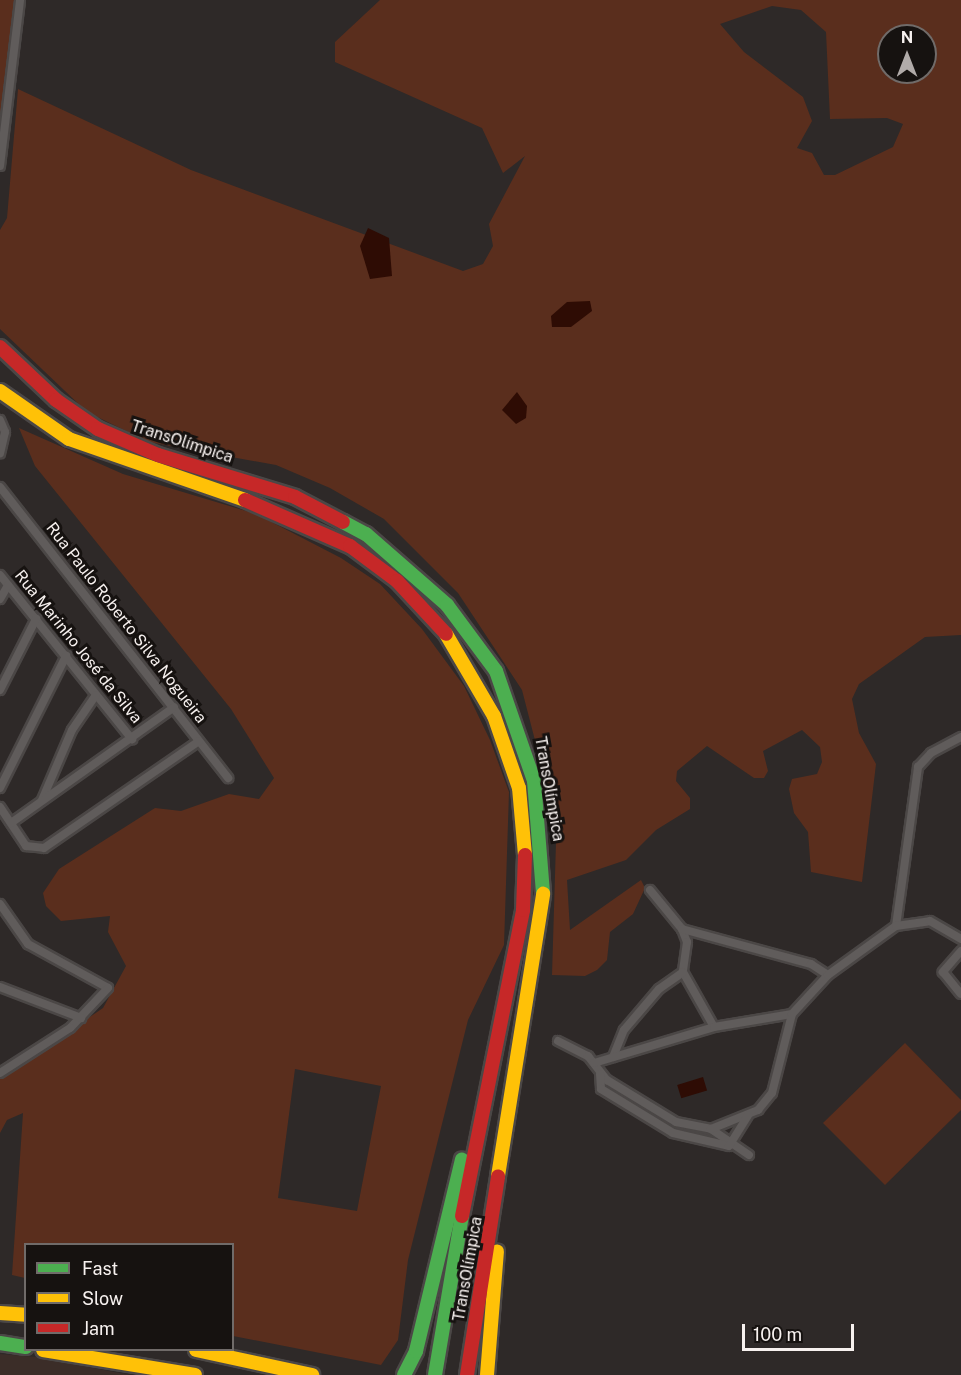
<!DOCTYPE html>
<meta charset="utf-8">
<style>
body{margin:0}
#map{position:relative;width:961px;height:1375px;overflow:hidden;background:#2e2928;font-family:"Public Sans",sans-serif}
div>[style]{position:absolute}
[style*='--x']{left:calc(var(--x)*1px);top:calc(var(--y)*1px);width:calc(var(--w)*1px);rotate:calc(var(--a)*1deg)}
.built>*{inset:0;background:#3b2d28}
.green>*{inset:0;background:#5a2e1d}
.water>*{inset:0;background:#2e0c04;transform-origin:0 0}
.roads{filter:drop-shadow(2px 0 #4b4746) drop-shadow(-2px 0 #4b4746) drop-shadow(0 2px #4b4746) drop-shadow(0 -2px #4b4746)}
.street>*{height:8px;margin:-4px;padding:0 4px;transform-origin:4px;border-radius:4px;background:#605c5b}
.fast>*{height:14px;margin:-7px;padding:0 7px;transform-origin:7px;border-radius:7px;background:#4caf50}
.slow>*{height:14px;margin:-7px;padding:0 7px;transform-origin:7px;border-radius:7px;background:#ffc107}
.jam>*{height:14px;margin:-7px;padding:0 7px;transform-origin:7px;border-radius:7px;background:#c62828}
span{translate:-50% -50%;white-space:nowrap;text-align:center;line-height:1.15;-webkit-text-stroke:6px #161210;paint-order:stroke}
.street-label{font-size:16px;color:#f7f1ef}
.legend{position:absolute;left:24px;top:1243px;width:210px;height:108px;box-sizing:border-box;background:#161210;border:2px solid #706b69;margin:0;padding:8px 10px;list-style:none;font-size:18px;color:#f7f1ef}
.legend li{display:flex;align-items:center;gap:12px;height:30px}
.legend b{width:30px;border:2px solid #706b69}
.north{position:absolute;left:877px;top:24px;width:60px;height:60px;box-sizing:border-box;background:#161210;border:2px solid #706b69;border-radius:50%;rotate:0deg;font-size:16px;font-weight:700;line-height:24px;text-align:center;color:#f7f1ef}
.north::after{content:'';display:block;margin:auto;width:21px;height:27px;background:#b1aba9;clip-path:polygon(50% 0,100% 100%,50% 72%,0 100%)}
.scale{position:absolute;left:742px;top:1324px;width:112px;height:27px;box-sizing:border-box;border:3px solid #f7f1ef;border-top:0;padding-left:8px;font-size:18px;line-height:21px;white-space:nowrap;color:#f7f1ef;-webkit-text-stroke:4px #161210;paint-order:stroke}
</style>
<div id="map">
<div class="built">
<div style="clip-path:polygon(0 1354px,36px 1357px,130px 1375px,0 1375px)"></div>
</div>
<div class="green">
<div style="clip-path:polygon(0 0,26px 0,0 151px)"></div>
<div style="clip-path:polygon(evenodd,380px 0,961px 0,961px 635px,925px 637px,859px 684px,852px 699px,859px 733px,876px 764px,862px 882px,811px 872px,808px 832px,794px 813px,789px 789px,792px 779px,817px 774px,822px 762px,820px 747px,802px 730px,763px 751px,768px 771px,764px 778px,754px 778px,707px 746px,677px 771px,676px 781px,690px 798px,690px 809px,656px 830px,626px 860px,567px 880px,570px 930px,641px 880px,645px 888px,633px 914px,610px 932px,607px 960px,597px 970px,585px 976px,552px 975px,557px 809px,553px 810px,522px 690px,458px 593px,384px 519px,330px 488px,276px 465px,149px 442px,87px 412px,0 329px,0 230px,7px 218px,18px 89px,191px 170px,463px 271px,483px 264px,493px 246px,489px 224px,525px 156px,503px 173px,482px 128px,335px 62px,335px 42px,380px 0,772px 6px,801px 10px,826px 32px,830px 119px,887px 118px,903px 124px,893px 147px,835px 175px,824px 175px,812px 153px,797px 148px,812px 121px,803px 97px,744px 52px,720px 24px,772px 6px,380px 0,889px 36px,925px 36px,925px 72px,889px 72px,889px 36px)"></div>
<div style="clip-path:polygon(evenodd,19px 428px,123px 474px,256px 514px,341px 558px,380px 584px,422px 629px,464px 686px,490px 740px,509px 792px,504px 945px,468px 1020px,408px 1260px,398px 1340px,381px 1365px,233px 1336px,232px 1244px,26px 1244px,25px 1278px,12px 1275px,23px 1113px,7px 1120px,0 1133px,0 1078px,103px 1008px,126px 966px,108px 932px,110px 916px,61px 921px,46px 906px,43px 893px,59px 869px,155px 808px,181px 811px,229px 794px,259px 799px,274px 778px,231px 709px,35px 466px,19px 428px,295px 1069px,381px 1086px,357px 1211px,278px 1198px,295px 1069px)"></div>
<div style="clip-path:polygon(905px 1043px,961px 1100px,961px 1110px,885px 1185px,823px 1123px)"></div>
</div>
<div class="water">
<div style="clip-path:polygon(368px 228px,389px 238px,392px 276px,370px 279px,360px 246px)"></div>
<div style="clip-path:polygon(590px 301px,592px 311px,571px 327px,552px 327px,551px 316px,567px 302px)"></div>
<div style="clip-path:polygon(517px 392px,527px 406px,526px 418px,516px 424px,502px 410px)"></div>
<div style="left:703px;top:1077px;width:14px;height:27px;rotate:73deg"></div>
</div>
<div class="roads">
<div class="street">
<div style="--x:0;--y:166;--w:167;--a:-83.1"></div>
<div style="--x:0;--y:420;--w:13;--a:67"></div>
<div style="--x:5;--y:432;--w:22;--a:103"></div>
<div style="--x:0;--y:487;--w:370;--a:51.9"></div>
<div style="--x:0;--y:575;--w:211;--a:51.2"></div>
<div style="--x:0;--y:599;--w:16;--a:-60"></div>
<div style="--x:0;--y:690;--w:80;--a:-63.1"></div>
<div style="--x:0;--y:788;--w:148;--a:-63.4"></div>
<div style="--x:42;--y:800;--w:76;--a:-66.8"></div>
<div style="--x:72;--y:730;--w:42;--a:-55.6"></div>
<div style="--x:0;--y:807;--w:47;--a:56.3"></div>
<div style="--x:26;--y:846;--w:18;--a:6"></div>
<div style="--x:44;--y:848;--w:188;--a:-34.6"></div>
<div style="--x:11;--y:823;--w:200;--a:-35.4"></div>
<div style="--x:650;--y:890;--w:50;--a:50.6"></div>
<div style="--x:682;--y:929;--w:14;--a:69"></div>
<div style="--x:687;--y:942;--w:30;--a:98"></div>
<div style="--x:683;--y:972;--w:63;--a:60.6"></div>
<div style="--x:0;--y:904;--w:49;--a:55"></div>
<div style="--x:28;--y:944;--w:91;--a:28.8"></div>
<div style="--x:108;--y:988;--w:55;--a:133.5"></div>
<div style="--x:70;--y:1028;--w:83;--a:147.3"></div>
<div style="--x:896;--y:926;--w:161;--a:-82.1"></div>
<div style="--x:918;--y:767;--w:19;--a:-47"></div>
<div style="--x:931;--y:753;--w:34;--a:-28"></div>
<div style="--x:682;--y:929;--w:134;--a:15.2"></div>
<div style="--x:811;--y:964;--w:20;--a:33"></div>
<div style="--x:961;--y:951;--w:28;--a:131"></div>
<div style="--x:943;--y:972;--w:28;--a:51"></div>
<div style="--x:0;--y:987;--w:87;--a:20.9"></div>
<div style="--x:558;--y:1041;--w:34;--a:27"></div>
<div style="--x:588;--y:1056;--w:31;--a:52"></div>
<div style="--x:607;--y:1080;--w:81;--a:31.3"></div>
<div style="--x:676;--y:1122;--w:36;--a:11"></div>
<div style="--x:711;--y:1129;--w:46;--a:34.4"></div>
<div style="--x:613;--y:1057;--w:29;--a:-68"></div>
<div style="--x:624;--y:1030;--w:54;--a:-49.5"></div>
<div style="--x:659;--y:989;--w:29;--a:-35"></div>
<div style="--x:594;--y:1063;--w:125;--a:-16.7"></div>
<div style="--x:714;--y:1027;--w:79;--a:-9.5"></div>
<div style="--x:600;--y:1074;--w:15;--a:86"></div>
<div style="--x:601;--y:1089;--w:84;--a:31.4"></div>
<div style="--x:673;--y:1133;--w:57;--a:13.1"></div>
<div style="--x:711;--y:1129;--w:51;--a:-22"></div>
<div style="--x:758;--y:1110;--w:22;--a:-51"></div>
<div style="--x:772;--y:1093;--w:81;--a:-75.8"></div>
<div style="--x:792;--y:1014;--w:53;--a:-47.3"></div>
<div style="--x:828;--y:975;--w:84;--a:-35.8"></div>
<div style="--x:896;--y:926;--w:34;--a:-8"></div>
<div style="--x:930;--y:921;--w:36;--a:30"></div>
<div style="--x:729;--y:1146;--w:36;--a:-58"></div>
</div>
<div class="fast">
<div style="--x:343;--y:522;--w:26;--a:28"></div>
<div style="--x:366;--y:534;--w:108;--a:41.2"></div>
<div style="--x:447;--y:605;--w:82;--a:53.4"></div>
<div style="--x:496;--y:671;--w:116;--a:70.9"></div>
<div style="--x:534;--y:781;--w:113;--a:85.4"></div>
<div style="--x:0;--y:1343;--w:26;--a:9"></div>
<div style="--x:404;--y:1375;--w:27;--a:-63"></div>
<div style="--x:416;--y:1351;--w:197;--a:-76.5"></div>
<div style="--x:435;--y:1375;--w:161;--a:-80.4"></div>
</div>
<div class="slow">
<div style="--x:0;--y:391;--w:84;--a:34.8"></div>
<div style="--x:69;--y:439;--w:186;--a:19.1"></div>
<div style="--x:446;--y:634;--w:95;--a:59.7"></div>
<div style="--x:494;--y:716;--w:76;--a:70.9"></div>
<div style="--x:519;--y:788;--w:67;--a:84.9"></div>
<div style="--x:498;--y:1176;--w:286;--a:-80.9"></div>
<div style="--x:0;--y:1313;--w:26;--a:4"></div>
<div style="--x:43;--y:1350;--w:154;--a:9.3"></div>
<div style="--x:196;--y:1350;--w:119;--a:12.2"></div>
<div style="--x:487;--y:1375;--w:124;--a:-85.4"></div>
</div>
<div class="jam">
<div style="--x:0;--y:347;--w:77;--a:43.4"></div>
<div style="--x:56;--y:400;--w:51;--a:34.6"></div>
<div style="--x:98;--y:429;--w:65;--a:23.4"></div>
<div style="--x:158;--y:455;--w:143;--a:17"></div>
<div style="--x:295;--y:497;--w:54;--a:27.5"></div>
<div style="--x:245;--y:500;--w:115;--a:23.7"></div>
<div style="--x:350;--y:546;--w:59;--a:36.7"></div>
<div style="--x:397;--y:581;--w:72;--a:47.2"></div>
<div style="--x:462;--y:1216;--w:312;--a:-78.7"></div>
<div style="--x:523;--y:910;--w:55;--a:-87.9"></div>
<div style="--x:467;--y:1375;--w:201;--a:-81.1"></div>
</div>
</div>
<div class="street-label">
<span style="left:182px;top:442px;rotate:18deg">TransOlímpica</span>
<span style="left:126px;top:623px;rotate:52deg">Rua Paulo Roberto Silva Nogueira</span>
<span style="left:78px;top:647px;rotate:51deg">Rua Marinho José da Silva</span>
<span style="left:549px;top:789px;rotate:80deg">TransOlímpica</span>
<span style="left:468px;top:1269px;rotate:-80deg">TransOlímpica</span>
</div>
<ul class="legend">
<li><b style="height:8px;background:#4caf50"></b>Fast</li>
<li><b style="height:8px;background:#ffc107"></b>Slow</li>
<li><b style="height:8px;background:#c62828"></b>Jam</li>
</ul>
<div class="north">N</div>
<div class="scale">100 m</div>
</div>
